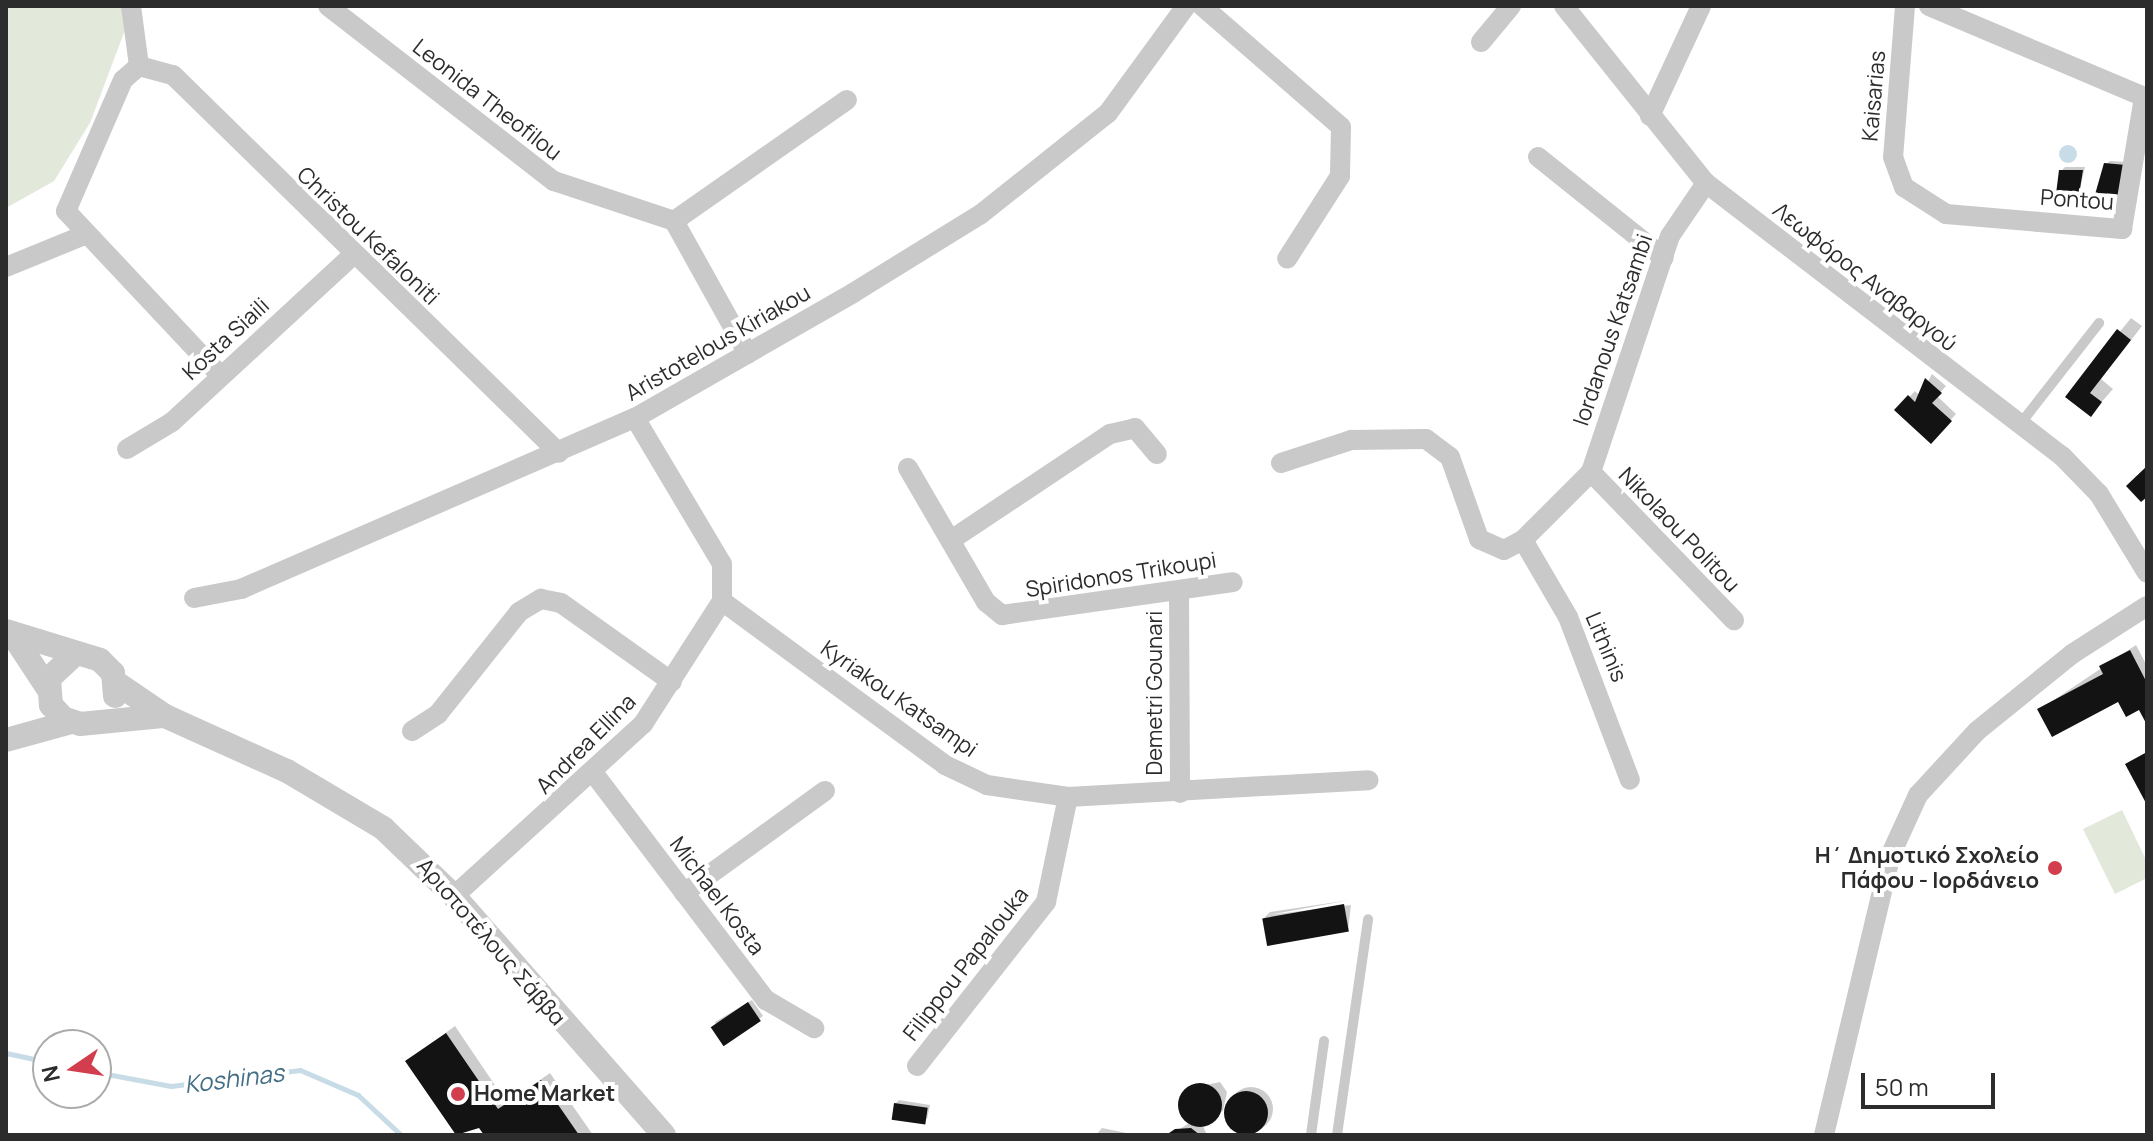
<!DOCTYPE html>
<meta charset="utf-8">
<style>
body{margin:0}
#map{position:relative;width:2153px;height:1141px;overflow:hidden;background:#fff;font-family:Manrope,sans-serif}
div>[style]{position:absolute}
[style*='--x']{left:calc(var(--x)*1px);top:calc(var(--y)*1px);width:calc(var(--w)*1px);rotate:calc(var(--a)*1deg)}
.green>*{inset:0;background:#e2e8da}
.water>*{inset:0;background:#c8dce7}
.round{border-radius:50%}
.shadow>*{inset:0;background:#0003}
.stream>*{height:5px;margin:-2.5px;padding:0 2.5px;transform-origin:2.5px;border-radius:2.5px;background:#c8dce7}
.building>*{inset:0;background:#131313;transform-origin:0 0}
.service>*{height:10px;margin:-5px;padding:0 5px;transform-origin:5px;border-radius:5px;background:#c9c9c9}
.minor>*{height:20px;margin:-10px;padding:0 10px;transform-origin:10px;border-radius:10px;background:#c9c9c9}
.tertiary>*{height:24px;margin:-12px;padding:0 12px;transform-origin:12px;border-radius:12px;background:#c9c9c9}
.dots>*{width:22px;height:22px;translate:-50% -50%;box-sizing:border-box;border:4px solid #fff;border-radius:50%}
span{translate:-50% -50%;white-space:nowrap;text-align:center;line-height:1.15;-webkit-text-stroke:8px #fff;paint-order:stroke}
.street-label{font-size:22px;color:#2c2c2c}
.poi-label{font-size:22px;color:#2c2c2c;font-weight:700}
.right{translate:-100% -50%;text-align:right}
.left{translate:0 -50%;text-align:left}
.water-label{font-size:24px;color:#436e85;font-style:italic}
.frame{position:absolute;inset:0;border:8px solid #2c2c2c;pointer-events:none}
.north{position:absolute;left:32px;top:1029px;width:80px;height:80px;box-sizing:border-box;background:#fff;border:2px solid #ababab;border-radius:50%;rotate:257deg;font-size:22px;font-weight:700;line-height:32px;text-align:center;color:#2c2c2c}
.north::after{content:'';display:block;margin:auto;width:28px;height:36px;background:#d33e4f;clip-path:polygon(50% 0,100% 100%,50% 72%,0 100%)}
.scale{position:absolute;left:1861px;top:1073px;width:134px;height:36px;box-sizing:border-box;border:4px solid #2c2c2c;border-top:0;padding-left:10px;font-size:24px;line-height:28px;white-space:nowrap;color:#2c2c2c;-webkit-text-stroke:6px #fff;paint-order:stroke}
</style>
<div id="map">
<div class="green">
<div style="clip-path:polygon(6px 6px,123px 6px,125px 30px,90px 123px,54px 181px,6px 208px)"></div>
<div style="clip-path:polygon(2122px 810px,2147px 862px,2147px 878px,2115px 894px,2083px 829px)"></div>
</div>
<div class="water">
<div class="round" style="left:2059px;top:145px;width:18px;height:18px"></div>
</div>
<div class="shadow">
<div style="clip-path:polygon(2110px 161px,2128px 162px,2122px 189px,2106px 164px)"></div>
<div style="clip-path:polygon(2065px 167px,2085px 167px,2079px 193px,2061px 171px)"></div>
<div style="clip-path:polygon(2131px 318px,2142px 326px,2101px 379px,2113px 389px,2091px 414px,2068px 396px)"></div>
<div style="clip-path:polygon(1932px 374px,1946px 386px,1937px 396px,1956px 414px,1931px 441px,1897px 410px,1915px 391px,1920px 396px)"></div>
<div style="clip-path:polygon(2136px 645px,2147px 666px,2147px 720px,2140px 707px,2119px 699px,2039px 710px)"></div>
<div style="clip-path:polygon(1350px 900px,1268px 915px,1351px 905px,1348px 930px,1264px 918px,1270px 912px)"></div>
<div style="clip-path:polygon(752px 1000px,763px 1016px,724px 1044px,715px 1022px)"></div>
<div style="clip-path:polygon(455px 1026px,507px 1103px,550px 1073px,593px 1135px,486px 1135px,479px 1125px,458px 1135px,407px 1061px)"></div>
<div style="clip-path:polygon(1220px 1082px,1227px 1092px,1223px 1111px,1202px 1124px,1207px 1135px,1171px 1135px,1192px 1121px,1180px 1102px,1187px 1089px)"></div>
<div class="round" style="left:1229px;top:1087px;width:44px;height:44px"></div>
<div style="clip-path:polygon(899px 1100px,930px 1105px,927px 1119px,895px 1104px)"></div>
<div style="clip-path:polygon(1102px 1128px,1136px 1135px,1096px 1135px)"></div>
</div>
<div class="stream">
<div style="--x:6;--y:1053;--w:43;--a:12.1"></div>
<div style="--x:96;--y:1072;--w:76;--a:10.6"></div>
<div style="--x:171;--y:1086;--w:130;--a:-7.1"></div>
<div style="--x:300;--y:1070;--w:63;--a:23.3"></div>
<div style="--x:358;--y:1095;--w:59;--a:42.9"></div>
</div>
<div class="building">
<div style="clip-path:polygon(2104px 163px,2126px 165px,2123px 191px,2111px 199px,2094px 198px)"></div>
<div style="clip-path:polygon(2059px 170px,2083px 170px,2079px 195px,2056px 194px)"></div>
<div style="clip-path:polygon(2117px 329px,2131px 340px,2090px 393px,2102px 402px,2091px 417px,2065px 397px)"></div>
<div style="clip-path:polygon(1925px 378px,1942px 393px,1932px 403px,1952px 421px,1931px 444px,1894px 410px,1908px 395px,1915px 402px)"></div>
<div style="clip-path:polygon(2147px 466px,2147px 497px,2141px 502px,2126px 486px)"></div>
<div style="clip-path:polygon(2130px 650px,2147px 683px,2147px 725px,2139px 710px,2126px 717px,2118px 702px,2052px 737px,2037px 709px,2103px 674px,2099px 666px)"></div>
<div style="clip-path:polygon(2147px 752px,2147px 805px,2125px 764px)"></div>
<div style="left:1344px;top:904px;width:28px;height:83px;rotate:80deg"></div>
<div style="left:748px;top:1002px;width:23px;height:45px;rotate:56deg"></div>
<div style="clip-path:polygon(446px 1033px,498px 1109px,541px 1080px,579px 1135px,484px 1135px,479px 1128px,456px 1135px,405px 1061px)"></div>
<div class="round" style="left:1178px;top:1083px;width:44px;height:44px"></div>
<div class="round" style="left:1224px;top:1091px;width:44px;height:44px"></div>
<div style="left:894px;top:1103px;width:34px;height:17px;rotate:8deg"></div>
<div style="clip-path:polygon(1191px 1128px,1200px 1135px,1166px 1135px,1175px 1129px)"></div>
</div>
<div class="service">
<div style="--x:2021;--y:423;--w:127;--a:-52"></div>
<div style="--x:1311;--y:1135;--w:95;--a:-82.1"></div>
<div style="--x:1337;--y:1135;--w:218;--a:-81.8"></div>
</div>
<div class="minor">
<div style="--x:131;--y:6;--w:61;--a:82.4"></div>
<div style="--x:139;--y:66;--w:21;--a:139"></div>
<div style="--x:123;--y:80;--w:143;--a:113.5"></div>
<div style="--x:66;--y:211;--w:226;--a:46.8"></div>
<div style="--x:328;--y:6;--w:286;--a:37.8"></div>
<div style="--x:554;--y:181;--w:126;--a:18.4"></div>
<div style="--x:1202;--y:6;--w:184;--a:41"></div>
<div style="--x:1341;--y:127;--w:49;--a:91.2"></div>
<div style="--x:1340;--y:176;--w:98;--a:122.6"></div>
<div style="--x:1564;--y:6;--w:227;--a:51.3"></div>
<div style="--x:1706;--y:183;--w:449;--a:37.5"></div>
<div style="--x:2062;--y:456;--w:53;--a:45.8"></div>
<div style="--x:2099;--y:494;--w:92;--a:58.7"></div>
<div style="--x:1905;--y:6;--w:151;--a:94.5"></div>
<div style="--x:1893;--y:157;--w:32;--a:70"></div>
<div style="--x:1904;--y:187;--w:50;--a:32.7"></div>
<div style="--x:1946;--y:214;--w:177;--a:4.9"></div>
<div style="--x:2122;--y:229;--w:133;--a:-80.5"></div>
<div style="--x:1929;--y:6;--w:237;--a:22.9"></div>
<div style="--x:1481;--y:42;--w:47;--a:-50.2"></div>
<div style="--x:139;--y:66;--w:35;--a:15"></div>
<div style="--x:173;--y:75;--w:540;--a:44.4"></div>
<div style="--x:1650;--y:116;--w:121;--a:-65.1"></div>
<div style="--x:1538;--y:157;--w:161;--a:38.7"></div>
<div style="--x:674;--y:221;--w:211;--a:-35"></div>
<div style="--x:674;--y:221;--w:152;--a:60.9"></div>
<div style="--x:6;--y:267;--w:82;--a:-22.2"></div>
<div style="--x:127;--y:449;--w:52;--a:-31"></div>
<div style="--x:172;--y:422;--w:245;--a:-42.7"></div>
<div style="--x:1281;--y:463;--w:74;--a:-18.2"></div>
<div style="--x:1351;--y:440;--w:75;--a:-0.8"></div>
<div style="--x:1426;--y:439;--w:30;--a:37"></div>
<div style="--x:1450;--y:457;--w:87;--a:70.5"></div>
<div style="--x:1479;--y:539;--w:27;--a:24"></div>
<div style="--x:1504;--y:550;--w:21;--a:-28"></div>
<div style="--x:1523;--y:540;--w:96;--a:-45"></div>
<div style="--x:1591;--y:472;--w:249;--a:-71.5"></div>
<div style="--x:1670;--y:236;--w:64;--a:-55.8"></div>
<div style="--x:908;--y:468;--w:155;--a:59.8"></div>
<div style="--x:986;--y:602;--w:21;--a:39"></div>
<div style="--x:1002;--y:615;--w:233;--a:-8.1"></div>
<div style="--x:1591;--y:472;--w:206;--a:46"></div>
<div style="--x:951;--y:540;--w:191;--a:-33.7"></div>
<div style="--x:1110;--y:434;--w:26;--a:-13"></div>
<div style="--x:1135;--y:428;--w:34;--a:50"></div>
<div style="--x:1523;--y:540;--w:89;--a:59.7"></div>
<div style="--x:1568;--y:617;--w:174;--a:69.2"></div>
<div style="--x:1179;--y:594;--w:199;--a:89.7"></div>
<div style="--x:194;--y:598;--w:48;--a:-10.8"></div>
<div style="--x:241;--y:589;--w:430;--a:-23.5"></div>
<div style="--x:635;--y:418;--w:251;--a:-29.8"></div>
<div style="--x:853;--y:293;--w:150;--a:-31.7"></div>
<div style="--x:981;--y:214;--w:162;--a:-38.5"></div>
<div style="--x:1108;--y:113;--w:132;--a:-53.9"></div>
<div style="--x:722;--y:601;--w:277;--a:36.3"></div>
<div style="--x:945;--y:765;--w:47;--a:25.5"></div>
<div style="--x:987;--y:785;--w:82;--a:8.4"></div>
<div style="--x:1068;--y:797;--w:301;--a:-3.2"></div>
<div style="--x:412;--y:731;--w:31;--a:-33"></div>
<div style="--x:438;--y:714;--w:130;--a:-51.5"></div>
<div style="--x:519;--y:612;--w:26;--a:-31"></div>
<div style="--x:541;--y:599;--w:20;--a:11"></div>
<div style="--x:561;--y:603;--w:136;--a:35.4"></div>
<div style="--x:595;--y:775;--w:283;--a:52.8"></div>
<div style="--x:766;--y:1000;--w:56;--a:30.3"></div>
<div style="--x:684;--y:893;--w:174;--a:-35.9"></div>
<div style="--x:454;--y:896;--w:256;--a:-42.3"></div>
<div style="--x:643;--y:724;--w:146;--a:-57.3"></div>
<div style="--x:722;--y:601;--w:37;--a:-90"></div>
<div style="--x:722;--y:564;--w:170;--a:-120.8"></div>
<div style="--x:917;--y:1066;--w:209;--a:-51.8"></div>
<div style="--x:1046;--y:902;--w:107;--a:-78.2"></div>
<div style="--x:1824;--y:1135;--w:289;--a:-76.6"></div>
<div style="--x:1891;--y:854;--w:65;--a:-65.4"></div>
<div style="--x:1918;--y:795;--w:87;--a:-47.3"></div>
<div style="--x:1977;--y:731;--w:122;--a:-39"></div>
<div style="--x:2072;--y:654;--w:89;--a:-32.6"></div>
</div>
<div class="tertiary">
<div style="--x:6;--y:631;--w:98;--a:17.1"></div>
<div style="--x:100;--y:660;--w:18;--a:45"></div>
<div style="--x:113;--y:673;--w:23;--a:85"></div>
<div style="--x:12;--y:634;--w:64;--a:56.6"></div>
<div style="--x:74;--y:655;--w:34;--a:137"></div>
<div style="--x:49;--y:678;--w:27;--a:86"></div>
<div style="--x:51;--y:705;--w:18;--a:47"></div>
<div style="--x:63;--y:718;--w:18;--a:19"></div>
<div style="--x:80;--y:724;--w:83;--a:-5.5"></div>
<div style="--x:115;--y:682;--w:60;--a:34.2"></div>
<div style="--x:165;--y:716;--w:134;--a:24.3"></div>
<div style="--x:287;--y:771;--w:112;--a:30.7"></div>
<div style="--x:383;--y:828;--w:98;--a:43.8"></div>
<div style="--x:454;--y:896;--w:318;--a:48.7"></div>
<div style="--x:6;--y:740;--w:67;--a:-15.5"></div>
</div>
<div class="dots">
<div style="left:2055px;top:868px;background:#d33e4f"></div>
<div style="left:458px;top:1094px;background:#d33e4f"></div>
</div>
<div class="street-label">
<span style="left:1874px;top:96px;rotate:-85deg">Kaisarias</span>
<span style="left:487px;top:100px;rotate:38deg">Leonida Theofilou</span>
<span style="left:2077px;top:200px;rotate:4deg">Pontou</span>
<span style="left:368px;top:236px;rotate:44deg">Christou Kefaloniti</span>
<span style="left:1865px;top:277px;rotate:38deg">Λεωφόρος Αναβαργού</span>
<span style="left:1613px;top:330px;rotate:-71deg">Iordanous Katsambi</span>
<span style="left:226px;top:339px;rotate:-43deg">Kosta Siaili</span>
<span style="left:718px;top:343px;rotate:-30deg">Aristotelous Kiriakou</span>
<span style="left:1679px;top:530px;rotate:46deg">Nikolaou Politou</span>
<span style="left:1121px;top:575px;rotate:-9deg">Spiridonos Trikoupi</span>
<span style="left:1606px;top:647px;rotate:67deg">Lithinis</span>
<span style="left:1155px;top:693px;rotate:-90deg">Demetri Gounari</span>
<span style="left:899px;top:699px;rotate:35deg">Kyriakou Katsampi</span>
<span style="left:586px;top:744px;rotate:-45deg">Andrea Ellina</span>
<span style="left:717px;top:896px;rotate:53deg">Michael Kosta</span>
<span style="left:491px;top:942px;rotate:49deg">Αριστοτέλους Σάββα</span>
<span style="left:966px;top:964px;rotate:-52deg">Filippou Papalouka</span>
</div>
<div class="poi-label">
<span class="right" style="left:2039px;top:868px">Η΄ Δημοτικό Σχολείο<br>Πάφου - Ιορδάνειο</span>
<span class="left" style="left:474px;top:1094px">Home Market</span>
</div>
<div class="water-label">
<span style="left:234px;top:1078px;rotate:-7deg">Koshinas</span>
</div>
<div class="frame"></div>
<div class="north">N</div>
<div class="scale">50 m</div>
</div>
